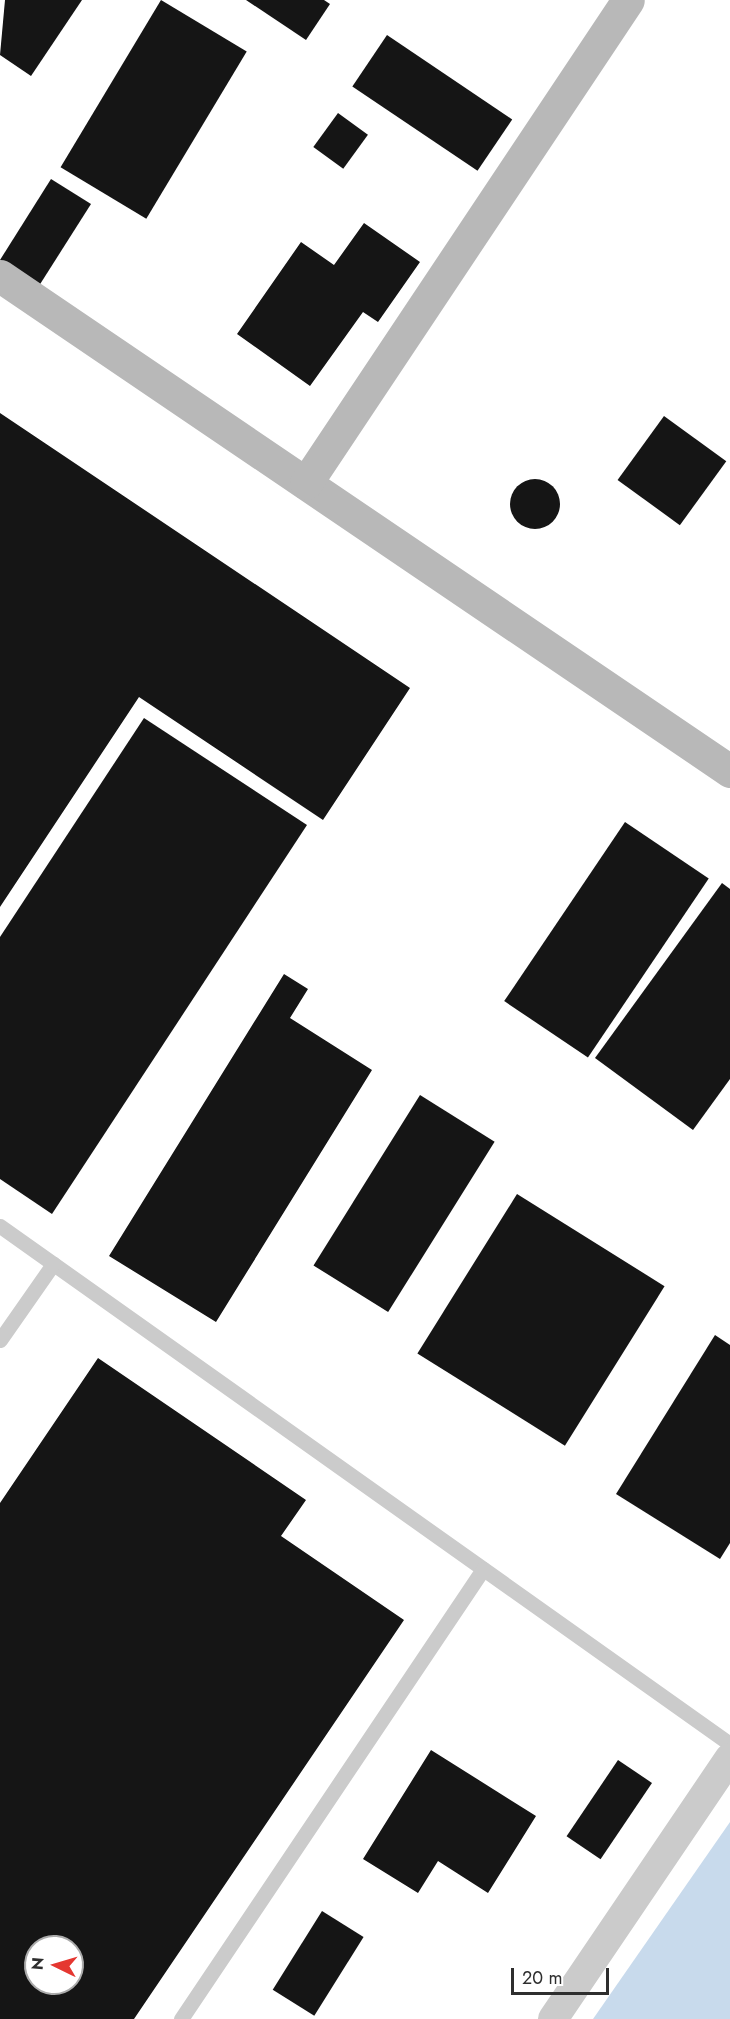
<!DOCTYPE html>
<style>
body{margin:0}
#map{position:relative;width:730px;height:2019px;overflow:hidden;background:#fff;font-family:Jost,sans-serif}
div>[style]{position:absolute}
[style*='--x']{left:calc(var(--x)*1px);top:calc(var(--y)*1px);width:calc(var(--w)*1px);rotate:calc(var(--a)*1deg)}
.water>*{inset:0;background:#c8daec}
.building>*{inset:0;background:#151515;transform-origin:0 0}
.round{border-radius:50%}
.lane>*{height:15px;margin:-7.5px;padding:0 7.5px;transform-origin:7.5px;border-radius:7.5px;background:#cbcbcb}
.street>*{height:30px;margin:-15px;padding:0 15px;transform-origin:15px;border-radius:15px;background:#cbcbcb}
.secondary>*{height:33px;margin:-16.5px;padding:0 16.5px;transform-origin:16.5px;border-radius:16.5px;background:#b8b8b8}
span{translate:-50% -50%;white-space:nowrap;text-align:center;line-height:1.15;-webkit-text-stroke:6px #fff;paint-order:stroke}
.north{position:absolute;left:24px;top:1935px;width:60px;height:60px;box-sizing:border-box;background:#fff;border:2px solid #ababab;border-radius:50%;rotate:275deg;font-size:16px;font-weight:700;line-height:24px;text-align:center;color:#2e2e2e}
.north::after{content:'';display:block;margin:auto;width:21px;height:27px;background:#e53731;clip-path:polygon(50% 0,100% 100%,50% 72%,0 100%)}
.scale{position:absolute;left:511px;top:1968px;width:98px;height:27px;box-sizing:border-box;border:3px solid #2e2e2e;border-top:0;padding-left:8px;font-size:18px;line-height:21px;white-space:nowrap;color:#2e2e2e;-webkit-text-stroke:4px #fff;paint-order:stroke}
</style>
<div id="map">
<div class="water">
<div style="clip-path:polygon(730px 1822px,730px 2019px,593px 2019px)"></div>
</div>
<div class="building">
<div style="clip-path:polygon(5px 0,82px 0,31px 76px,0 55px)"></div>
<div style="left:161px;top:0;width:100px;height:195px;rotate:31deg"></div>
<div style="clip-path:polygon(246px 0,324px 0,330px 4px,306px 40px)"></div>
<div style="left:387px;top:35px;width:151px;height:62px;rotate:34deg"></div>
<div style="left:338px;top:113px;width:37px;height:42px;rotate:36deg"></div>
<div style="clip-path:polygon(51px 179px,91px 204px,37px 289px,0 266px,0 260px)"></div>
<div style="clip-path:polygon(364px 223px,420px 262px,378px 322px,363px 312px,310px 386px,237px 334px,301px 242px,334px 265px)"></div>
<div style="clip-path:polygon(0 413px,410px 688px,323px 820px,139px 697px,0 907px)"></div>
<div style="left:664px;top:416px;width:77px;height:79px;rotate:36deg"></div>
<div class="round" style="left:510px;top:479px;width:50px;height:50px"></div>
<div style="clip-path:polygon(144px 718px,307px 825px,52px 1214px,0 1179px,0 937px)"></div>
<div style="left:625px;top:822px;width:101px;height:216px;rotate:34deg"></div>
<div style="clip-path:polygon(722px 883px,730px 889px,730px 1079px,693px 1130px,595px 1058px)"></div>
<div style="clip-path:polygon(284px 974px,308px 989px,290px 1018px,372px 1070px,216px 1322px,109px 1256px)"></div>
<div style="left:420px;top:1095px;width:88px;height:201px;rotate:32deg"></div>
<div style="left:517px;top:1194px;width:174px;height:188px;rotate:32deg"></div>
<div style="clip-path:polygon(715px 1335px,730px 1345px,730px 1543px,720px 1559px,616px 1494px)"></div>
<div style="clip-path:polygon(evenodd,98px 1358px,306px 1500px,281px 1536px,404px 1620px,134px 2019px,0 2019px,0 1503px,98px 1358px,36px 1947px,72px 1947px,72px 1983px,36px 1983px,36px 1947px)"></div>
<div style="clip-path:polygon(431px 1750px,536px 1816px,488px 1893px,438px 1861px,418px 1893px,363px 1859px)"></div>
<div style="left:618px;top:1760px;width:41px;height:92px;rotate:34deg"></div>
<div style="left:322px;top:1911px;width:49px;height:93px;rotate:32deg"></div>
</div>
<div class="lane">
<div style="--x:0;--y:1226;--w:895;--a:35.36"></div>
<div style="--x:0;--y:1340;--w:93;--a:-55.1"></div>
<div style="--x:181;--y:2019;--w:542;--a:-56.13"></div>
</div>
<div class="street">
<div style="--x:553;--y:2019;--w:315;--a:-55.9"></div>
</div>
<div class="secondary">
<div style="--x:0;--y:276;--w:882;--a:34.14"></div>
<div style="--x:306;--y:483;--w:580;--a:-56.31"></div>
</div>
<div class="north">N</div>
<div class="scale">20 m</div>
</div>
